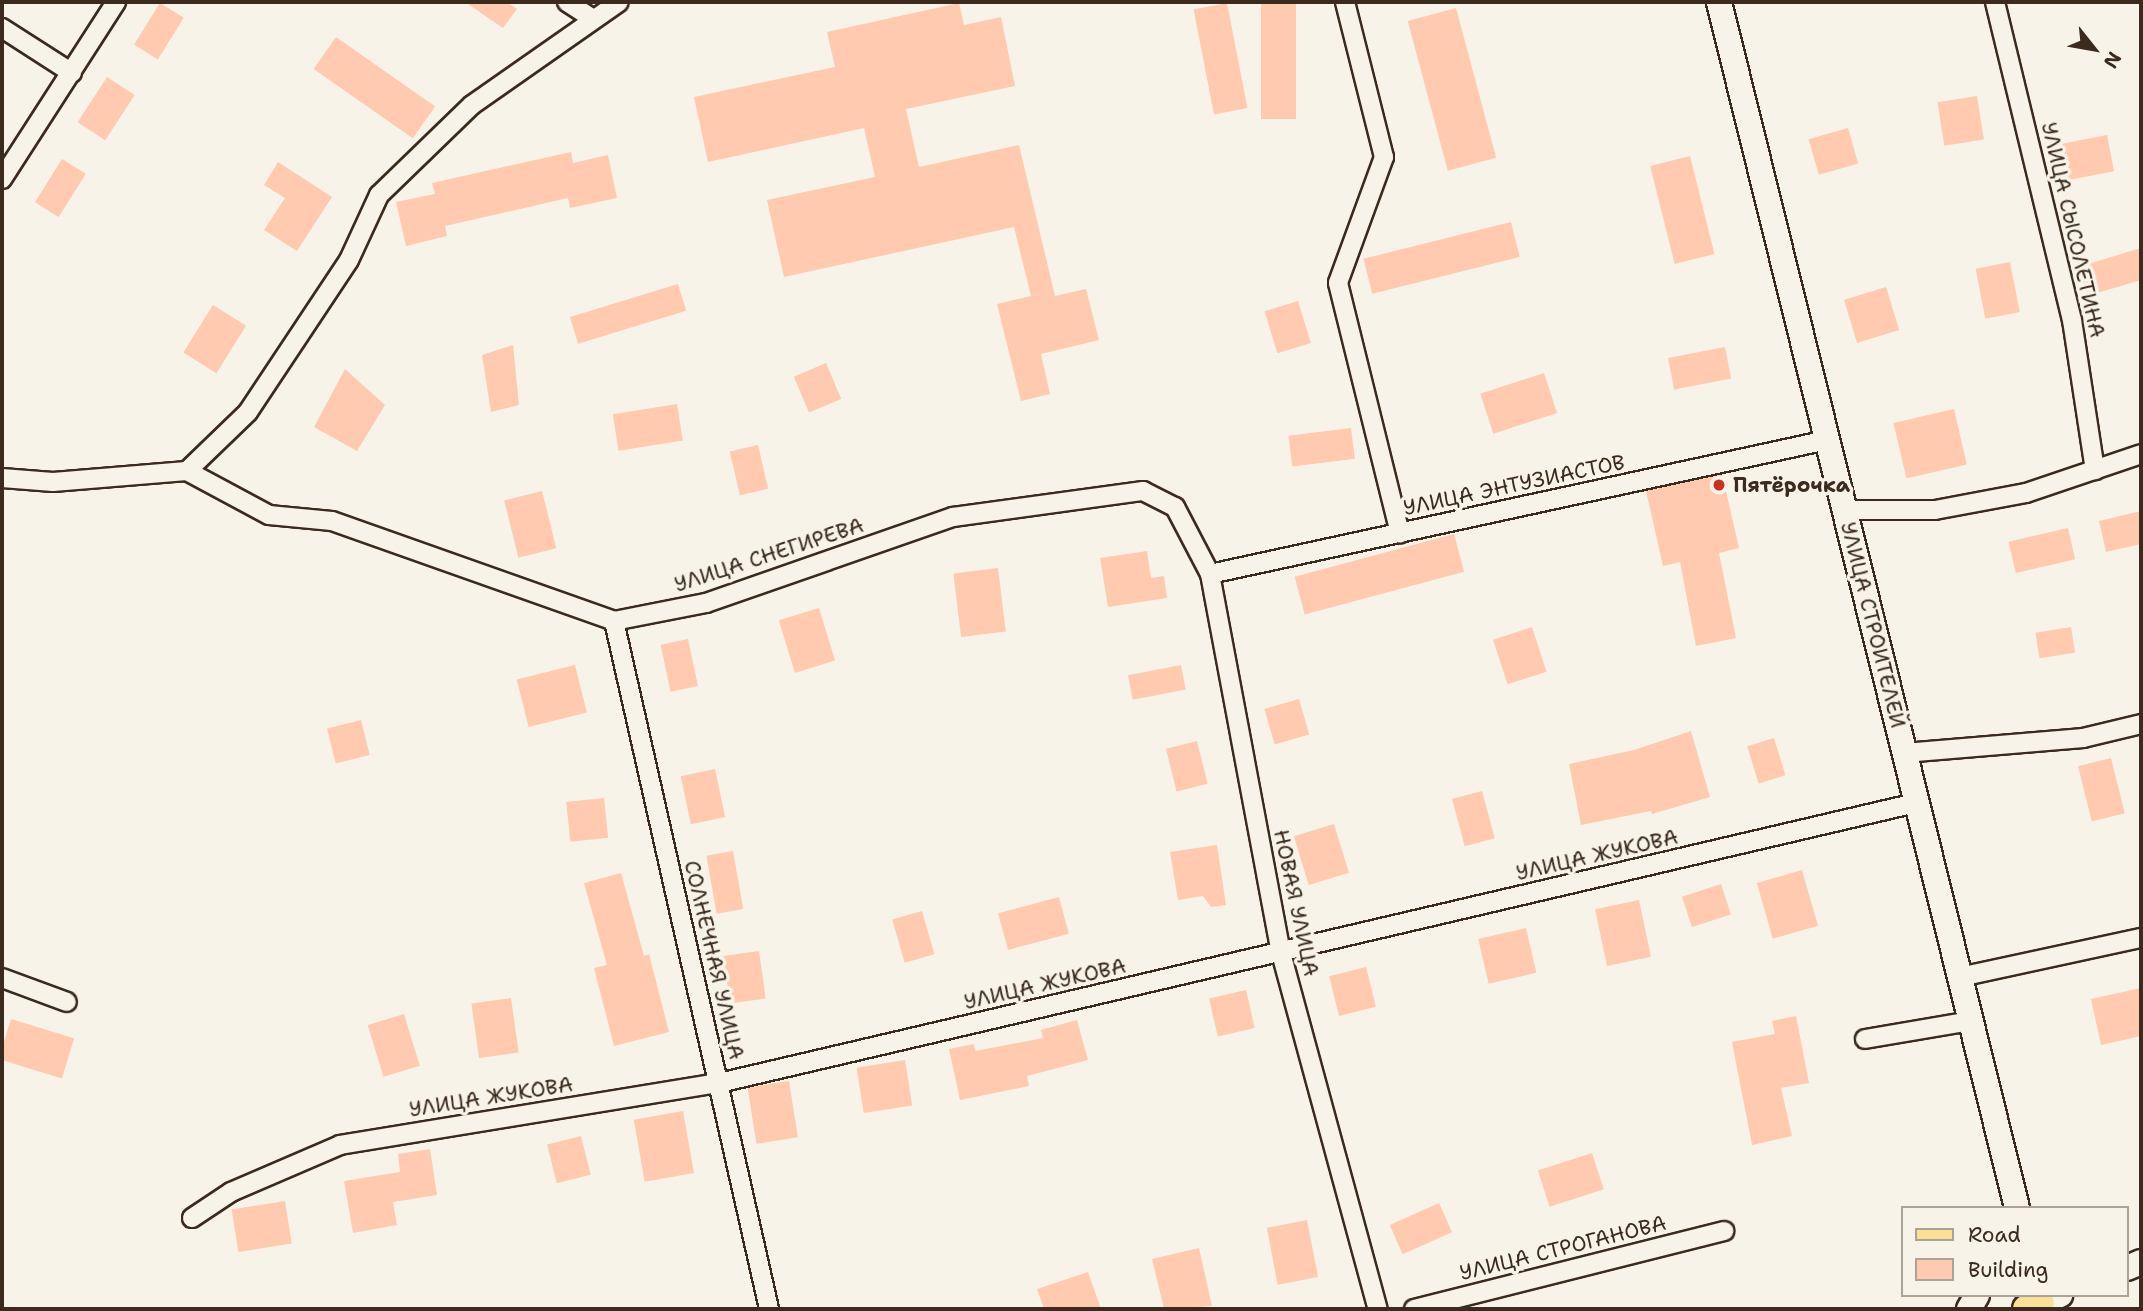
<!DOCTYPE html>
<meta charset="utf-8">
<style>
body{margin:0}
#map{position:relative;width:2143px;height:1311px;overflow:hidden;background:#f7f3e8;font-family:"Shantell Sans",sans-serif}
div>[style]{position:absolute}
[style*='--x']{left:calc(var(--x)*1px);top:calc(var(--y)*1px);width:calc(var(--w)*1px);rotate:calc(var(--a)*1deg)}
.building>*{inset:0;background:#ffcaaf;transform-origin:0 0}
.roads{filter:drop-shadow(2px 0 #3b2a1e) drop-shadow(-2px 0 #3b2a1e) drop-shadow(0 2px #3b2a1e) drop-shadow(0 -2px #3b2a1e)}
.minor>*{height:18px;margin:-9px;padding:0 9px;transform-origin:9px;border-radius:9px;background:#f7f3e8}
.secondary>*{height:24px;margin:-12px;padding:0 12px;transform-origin:12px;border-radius:12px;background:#f7f3e8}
.primary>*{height:28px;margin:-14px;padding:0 14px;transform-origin:14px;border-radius:14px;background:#fadf96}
.dots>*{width:19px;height:19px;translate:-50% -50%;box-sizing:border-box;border:4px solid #f7f3e8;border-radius:50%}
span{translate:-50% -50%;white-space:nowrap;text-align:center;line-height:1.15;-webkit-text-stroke:7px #f7f3e8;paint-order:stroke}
.street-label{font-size:21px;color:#3b2a1e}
.poi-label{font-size:21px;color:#3b2a1e;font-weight:700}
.left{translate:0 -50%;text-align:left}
.frame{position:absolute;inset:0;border:4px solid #3b2a1e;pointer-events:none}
.legend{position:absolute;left:1901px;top:1206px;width:228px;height:91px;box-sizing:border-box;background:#f7f3e8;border:2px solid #aca397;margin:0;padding:9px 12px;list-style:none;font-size:21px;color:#3b2a1e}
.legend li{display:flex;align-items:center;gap:14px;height:35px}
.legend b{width:35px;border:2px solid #aca397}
.north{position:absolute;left:2059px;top:14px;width:70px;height:70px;-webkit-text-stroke:5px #f7f3e8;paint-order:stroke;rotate:121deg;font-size:19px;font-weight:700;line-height:28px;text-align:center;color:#3b2a1e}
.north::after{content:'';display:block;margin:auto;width:24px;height:32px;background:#3b2a1e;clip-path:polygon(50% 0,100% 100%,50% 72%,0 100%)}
</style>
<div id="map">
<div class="building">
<div style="clip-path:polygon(465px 2px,507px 2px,517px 9px,503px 28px)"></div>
<div style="left:1261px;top:2px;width:35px;height:117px"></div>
<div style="left:160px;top:3px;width:28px;height:49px;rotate:32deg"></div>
<div style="clip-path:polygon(959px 3px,964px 25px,1001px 17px,1015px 86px,906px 109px,919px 167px,1019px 145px,1055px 296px,1086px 289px,1099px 340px,1041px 354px,1050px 394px,1021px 401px,997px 304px,1031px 296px,1014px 227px,784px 277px,767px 200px,875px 177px,864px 128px,708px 162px,694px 97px,835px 67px,827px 32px)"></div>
<div style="left:1227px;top:3px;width:107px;height:34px;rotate:79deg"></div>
<div style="left:1456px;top:8px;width:155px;height:50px;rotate:75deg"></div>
<div style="left:336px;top:37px;width:121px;height:39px;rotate:35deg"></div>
<div style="left:107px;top:77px;width:33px;height:54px;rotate:33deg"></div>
<div style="left:1977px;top:96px;width:44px;height:40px;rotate:81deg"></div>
<div style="left:1848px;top:128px;width:37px;height:41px;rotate:74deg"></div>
<div style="left:2107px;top:135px;width:37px;height:52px;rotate:79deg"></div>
<div style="clip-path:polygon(571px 152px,573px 163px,608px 155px,617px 198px,570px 208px,568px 198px,445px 226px,447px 236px,406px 246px,396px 202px,435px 194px,432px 183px)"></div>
<div style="left:1690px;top:156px;width:101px;height:41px;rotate:76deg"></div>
<div style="left:62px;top:159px;width:28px;height:51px;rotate:32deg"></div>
<div style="clip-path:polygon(278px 162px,332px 197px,297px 251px,264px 230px,285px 198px,264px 185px)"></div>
<div style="left:1511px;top:222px;width:36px;height:152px;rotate:76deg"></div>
<div style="clip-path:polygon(2141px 248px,2141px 280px,2087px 296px,2078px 267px)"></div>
<div style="left:2010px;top:262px;width:51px;height:35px;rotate:79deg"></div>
<div style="left:678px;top:284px;width:28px;height:113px;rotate:73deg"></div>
<div style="left:1886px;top:287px;width:45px;height:44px;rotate:73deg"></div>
<div style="left:1298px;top:301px;width:44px;height:35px;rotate:73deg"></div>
<div style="left:213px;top:305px;width:39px;height:56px;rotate:32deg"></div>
<div style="clip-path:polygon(513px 345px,519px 405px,491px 412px,482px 355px)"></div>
<div style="left:1725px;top:347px;width:32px;height:58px;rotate:79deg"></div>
<div style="left:826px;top:363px;width:39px;height:35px;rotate:67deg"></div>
<div style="clip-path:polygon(345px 369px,385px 405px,357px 451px,314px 427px)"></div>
<div style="left:1544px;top:373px;width:42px;height:67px;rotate:72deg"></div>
<div style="left:677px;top:404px;width:37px;height:65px;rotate:81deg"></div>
<div style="left:1954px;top:409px;width:57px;height:62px;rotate:77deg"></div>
<div style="left:1351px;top:428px;width:31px;height:63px;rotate:83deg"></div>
<div style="left:758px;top:445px;width:45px;height:29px;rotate:77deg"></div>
<div style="clip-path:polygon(1722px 474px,1739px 548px,1719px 553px,1736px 638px,1696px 646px,1680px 562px,1663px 566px,1646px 491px)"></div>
<div style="left:542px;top:491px;width:59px;height:39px;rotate:76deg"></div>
<div style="clip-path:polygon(2141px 511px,2141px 544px,2106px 552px,2099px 521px)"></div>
<div style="left:2068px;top:528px;width:32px;height:61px;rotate:77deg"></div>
<div style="left:1454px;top:534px;width:39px;height:165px;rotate:75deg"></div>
<div style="clip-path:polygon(1147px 551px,1151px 578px,1164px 576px,1167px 598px,1108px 607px,1100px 558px)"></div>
<div style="left:998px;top:568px;width:64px;height:45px;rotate:83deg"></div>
<div style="left:819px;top:608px;width:55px;height:42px;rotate:73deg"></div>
<div style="left:1532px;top:627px;width:47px;height:41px;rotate:72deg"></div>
<div style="left:2071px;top:627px;width:26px;height:36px;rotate:81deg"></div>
<div style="left:688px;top:639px;width:48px;height:28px;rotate:78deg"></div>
<div style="left:575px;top:665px;width:49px;height:60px;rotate:76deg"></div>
<div style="left:1181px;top:665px;width:25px;height:54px;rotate:79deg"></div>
<div style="left:1299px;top:699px;width:37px;height:36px;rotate:74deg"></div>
<div style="left:361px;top:720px;width:36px;height:35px;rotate:76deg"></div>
<div style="clip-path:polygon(1691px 731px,1710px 797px,1652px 814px,1651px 811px,1581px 825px,1569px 764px,1634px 750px)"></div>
<div style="left:1774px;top:738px;width:39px;height:28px;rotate:73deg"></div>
<div style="left:1197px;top:741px;width:44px;height:32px;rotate:76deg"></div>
<div style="left:2111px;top:758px;width:57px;height:34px;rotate:76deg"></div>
<div style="left:715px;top:769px;width:49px;height:35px;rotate:78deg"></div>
<div style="left:1482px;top:791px;width:49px;height:31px;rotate:75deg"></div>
<div style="left:604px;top:798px;width:40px;height:38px;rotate:84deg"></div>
<div style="left:1334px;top:824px;width:51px;height:42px;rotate:73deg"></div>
<div style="clip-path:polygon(1217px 845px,1226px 905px,1211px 907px,1203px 896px,1178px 900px,1170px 852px)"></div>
<div style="left:733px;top:851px;width:59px;height:27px;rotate:80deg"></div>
<div style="left:1802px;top:870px;width:58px;height:47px;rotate:74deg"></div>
<div style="clip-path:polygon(621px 873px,644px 956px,649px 954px,669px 1032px,614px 1046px,594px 968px,607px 965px,584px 883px)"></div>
<div style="left:1721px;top:884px;width:32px;height:41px;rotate:72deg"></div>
<div style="left:1059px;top:897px;width:38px;height:63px;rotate:75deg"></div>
<div style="left:1639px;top:900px;width:58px;height:45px;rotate:78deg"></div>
<div style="left:922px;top:911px;width:45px;height:31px;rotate:74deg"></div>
<div style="left:1526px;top:928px;width:46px;height:49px;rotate:77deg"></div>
<div style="left:759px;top:951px;width:48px;height:36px;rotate:82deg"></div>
<div style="left:1366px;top:967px;width:41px;height:38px;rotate:76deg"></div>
<div style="clip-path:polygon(2141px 988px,2141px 1036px,2101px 1045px,2091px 999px)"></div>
<div style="left:1246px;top:990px;width:39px;height:38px;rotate:77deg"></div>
<div style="left:511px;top:998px;width:55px;height:40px;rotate:82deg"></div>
<div style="left:404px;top:1014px;width:54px;height:38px;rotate:73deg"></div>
<div style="clip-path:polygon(1796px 1016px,1809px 1083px,1781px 1088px,1792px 1136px,1752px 1145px,1732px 1042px,1775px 1034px,1772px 1021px)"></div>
<div style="left:11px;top:1019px;width:66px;height:42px;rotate:17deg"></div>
<div style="clip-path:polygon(1077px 1020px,1088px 1060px,1027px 1076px,1029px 1086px,960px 1100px,949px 1049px,974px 1044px,975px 1051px,1043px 1038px,1041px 1030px)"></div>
<div style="left:905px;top:1060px;width:46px;height:49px;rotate:81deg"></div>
<div style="left:789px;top:1081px;width:57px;height:42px;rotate:81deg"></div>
<div style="left:683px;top:1111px;width:63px;height:50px;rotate:80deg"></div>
<div style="left:581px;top:1136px;width:40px;height:35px;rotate:76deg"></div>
<div style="clip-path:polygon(430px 1149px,437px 1195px,393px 1202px,397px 1225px,353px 1233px,344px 1181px,400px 1172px,398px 1154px)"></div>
<div style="left:1592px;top:1153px;width:38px;height:57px;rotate:72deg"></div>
<div style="left:285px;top:1201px;width:43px;height:54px;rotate:81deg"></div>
<div style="left:1439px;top:1203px;width:32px;height:54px;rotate:66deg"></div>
<div style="left:1307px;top:1220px;width:58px;height:41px;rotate:79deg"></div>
<div style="clip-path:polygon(1199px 1248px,1212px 1306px,1164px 1309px,1152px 1259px)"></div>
<div style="clip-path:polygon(1088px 1272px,1101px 1309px,1044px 1309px,1037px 1289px)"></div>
</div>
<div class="roads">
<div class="minor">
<div style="--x:567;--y:2;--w:30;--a:33"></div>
<div style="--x:1345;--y:2;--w:160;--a:75.9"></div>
<div style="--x:1384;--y:157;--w:134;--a:110.1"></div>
<div style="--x:1338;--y:283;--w:258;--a:76.1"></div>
<div style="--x:1995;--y:2;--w:327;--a:76.4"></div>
<div style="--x:2072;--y:320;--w:152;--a:81.3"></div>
<div style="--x:2;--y:28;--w:83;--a:32.7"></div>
<div style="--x:2;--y:179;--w:211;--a:-57.2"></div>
<div style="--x:187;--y:471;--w:93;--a:28.2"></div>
<div style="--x:269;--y:515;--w:63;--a:5.4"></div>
<div style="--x:332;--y:521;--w:299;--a:19.5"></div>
<div style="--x:614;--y:621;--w:94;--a:-11.1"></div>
<div style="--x:706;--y:603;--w:262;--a:-19.2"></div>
<div style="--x:953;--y:517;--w:192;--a:-7.8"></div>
<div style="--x:1143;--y:491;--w:36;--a:27"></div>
<div style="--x:1175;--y:507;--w:76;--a:62.4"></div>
<div style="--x:1210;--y:574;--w:386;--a:79.4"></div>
<div style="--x:1281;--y:953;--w:369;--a:74.8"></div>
<div style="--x:187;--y:471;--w:85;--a:-44"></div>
<div style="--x:248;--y:412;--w:182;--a:-56.4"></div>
<div style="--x:349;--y:260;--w:72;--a:-65.2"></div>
<div style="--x:379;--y:195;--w:129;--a:-44.1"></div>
<div style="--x:472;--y:105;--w:179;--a:-35"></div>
<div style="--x:2;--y:478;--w:51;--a:4.5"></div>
<div style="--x:53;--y:482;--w:134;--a:-4.7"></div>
<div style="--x:1844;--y:510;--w:91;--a:0"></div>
<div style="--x:1935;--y:510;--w:93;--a:-10.6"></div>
<div style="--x:2026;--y:493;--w:121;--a:-18.7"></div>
<div style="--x:1210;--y:574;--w:631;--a:-12.25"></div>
<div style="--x:614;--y:621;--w:705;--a:77.3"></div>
<div style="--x:1904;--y:753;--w:180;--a:-4.8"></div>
<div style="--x:2083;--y:738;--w:60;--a:-13.6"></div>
<div style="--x:1960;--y:977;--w:185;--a:-12.2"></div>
<div style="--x:2;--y:978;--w:69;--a:20.3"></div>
<div style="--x:1865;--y:1039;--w:108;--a:-9.6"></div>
<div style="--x:192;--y:1218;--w:47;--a:-33.7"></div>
<div style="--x:231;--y:1192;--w:119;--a:-23.3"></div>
<div style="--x:340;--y:1145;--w:384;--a:-9.3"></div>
<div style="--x:719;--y:1083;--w:1229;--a:-13.17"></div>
<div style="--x:1414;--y:1309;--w:320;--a:-14.1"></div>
</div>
<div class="secondary">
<div style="--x:1719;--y:2;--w:1242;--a:76.12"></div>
<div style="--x:2127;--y:1268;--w:15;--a:-23"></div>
<div style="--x:2038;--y:1295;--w:8;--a:76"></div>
<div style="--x:2040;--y:1303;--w:22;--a:-22"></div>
<div style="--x:1969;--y:1309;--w:16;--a:-60"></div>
</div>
<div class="primary">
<div style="--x:2027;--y:1309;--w:14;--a:-25"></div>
</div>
</div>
<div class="dots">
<div style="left:1719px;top:485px;background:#c8321e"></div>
</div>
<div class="street-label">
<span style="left:2073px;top:230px;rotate:77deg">УЛИЦА СЫСОЛЕТИНА</span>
<span style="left:1514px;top:485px;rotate:-12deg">УЛИЦА ЭНТУЗИАСТОВ</span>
<span style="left:769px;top:555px;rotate:-18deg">УЛИЦА СНЕГИРЕВА</span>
<span style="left:1873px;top:625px;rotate:76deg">УЛИЦА СТРОИТЕЛЕЙ</span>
<span style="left:1597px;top:855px;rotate:-13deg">УЛИЦА ЖУКОВА</span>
<span style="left:1296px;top:903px;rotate:78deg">НОВАЯ УЛИЦА</span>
<span style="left:714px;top:960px;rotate:77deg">СОЛНЕЧНАЯ УЛИЦА</span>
<span style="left:1045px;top:984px;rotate:-13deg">УЛИЦА ЖУКОВА</span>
<span style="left:491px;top:1097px;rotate:-9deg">УЛИЦА ЖУКОВА</span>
<span style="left:1563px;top:1248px;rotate:-14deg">УЛИЦА СТРОГАНОВА</span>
</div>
<div class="poi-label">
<span class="left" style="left:1733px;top:485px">Пятёрочка</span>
</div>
<div class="frame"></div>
<ul class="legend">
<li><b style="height:9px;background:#fadf96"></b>Road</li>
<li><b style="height:19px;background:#ffcaaf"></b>Building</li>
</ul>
<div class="north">N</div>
</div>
